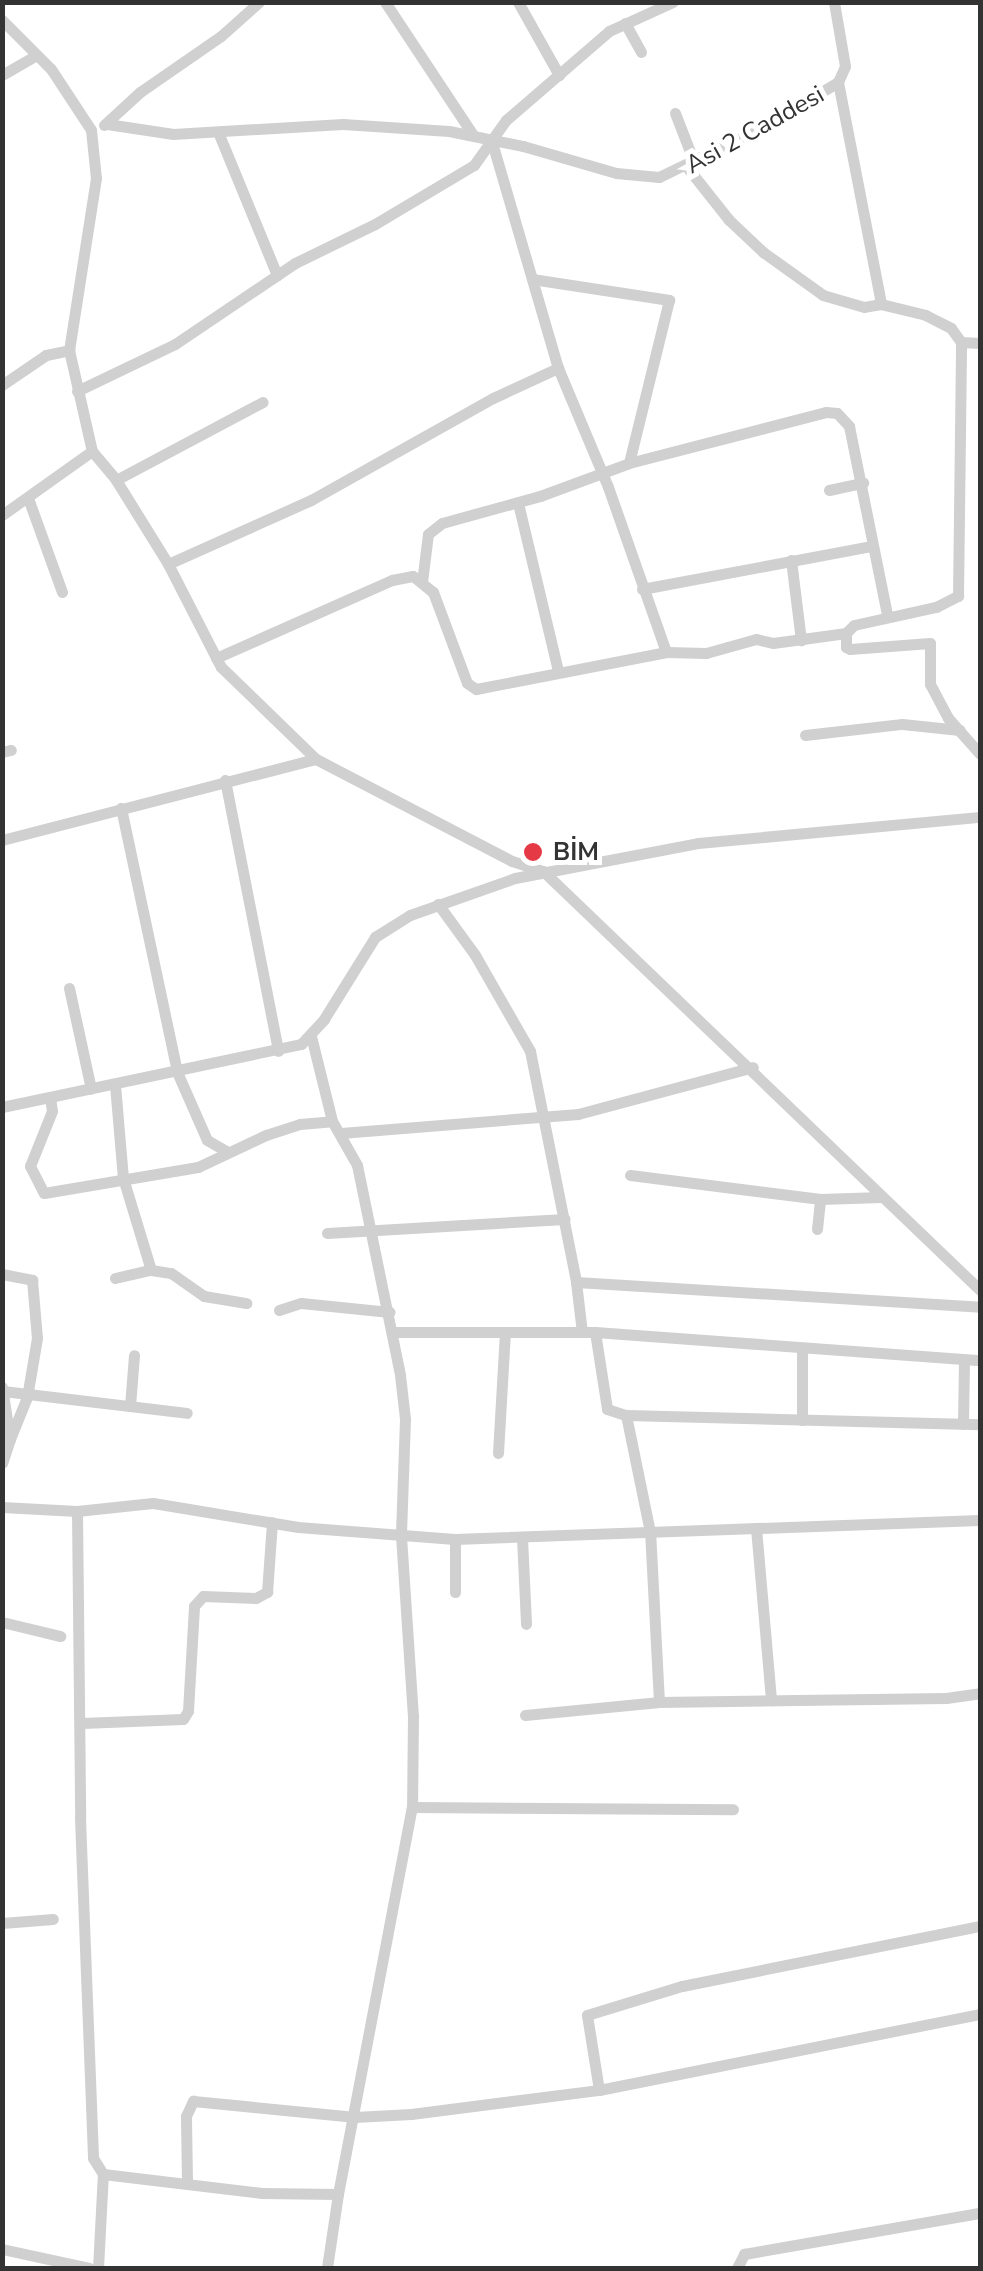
<!DOCTYPE html>
<meta charset="utf-8">
<style>
body{margin:0}
#map{position:relative;width:983px;height:2271px;overflow:hidden;background:#fff;font-family:"Nunito Sans",sans-serif}
div>[style]{position:absolute}
[style*='--x']{left:calc(var(--x)*1px);top:calc(var(--y)*1px);width:calc(var(--w)*1px);rotate:calc(var(--a)*1deg)}
.street>*{height:11px;margin:-5.5px;padding:0 5.5px;transform-origin:5.5px;border-radius:5.5px;background:#d0d0d0}
.dots>*{width:28px;height:28px;translate:-50% -50%;box-sizing:border-box;border:5px solid #fff;border-radius:50%}
span{translate:-50% -50%;white-space:nowrap;text-align:center;line-height:1.15;-webkit-text-stroke:10px #fff;paint-order:stroke}
.street-label{font-size:25px;color:#333}
.poi-label{font-size:25px;color:#333;font-weight:700}
.left{translate:0 -50%;text-align:left}
.frame{position:absolute;inset:0;border:5px solid #333;pointer-events:none}
</style>
<div id="map">
<div class="street">
<div style="--x:385;--y:2;--w:159;--a:56.5"></div>
<div style="--x:518;--y:2;--w:84;--a:60.7"></div>
<div style="--x:2;--y:20;--w:69;--a:45"></div>
<div style="--x:51;--y:69;--w:73;--a:56.7"></div>
<div style="--x:91;--y:130;--w:48;--a:84.1"></div>
<div style="--x:96;--y:178;--w:174;--a:98.9"></div>
<div style="--x:69;--y:350;--w:104;--a:77.2"></div>
<div style="--x:92;--y:451;--w:38;--a:50"></div>
<div style="--x:116;--y:480;--w:99;--a:58.2"></div>
<div style="--x:168;--y:564;--w:116;--a:62.8"></div>
<div style="--x:221;--y:667;--w:132;--a:44.1"></div>
<div style="--x:316;--y:759;--w:221;--a:27.5"></div>
<div style="--x:512;--y:861;--w:33;--a:18"></div>
<div style="--x:543;--y:871;--w:605;--a:43.8"></div>
<div style="--x:625;--y:23;--w:33;--a:61"></div>
<div style="--x:2;--y:75;--w:38;--a:-30"></div>
<div style="--x:838;--y:82;--w:226;--a:79"></div>
<div style="--x:675;--y:113;--w:53;--a:68.8"></div>
<div style="--x:107;--y:124;--w:67;--a:8.6"></div>
<div style="--x:173;--y:134;--w:170;--a:-3.4"></div>
<div style="--x:343;--y:124;--w:106;--a:3.8"></div>
<div style="--x:449;--y:131;--w:76;--a:11.5"></div>
<div style="--x:523;--y:146;--w:97;--a:16.2"></div>
<div style="--x:616;--y:173;--w:43;--a:5.3"></div>
<div style="--x:659;--y:177;--w:123;--a:-25.9"></div>
<div style="--x:770;--y:123;--w:79;--a:-31.1"></div>
<div style="--x:838;--y:82;--w:17;--a:-66"></div>
<div style="--x:845;--y:66;--w:65;--a:-99.8"></div>
<div style="--x:104;--y:125;--w:49;--a:-42.5"></div>
<div style="--x:140;--y:92;--w:98;--a:-34.7"></div>
<div style="--x:221;--y:36;--w:51;--a:-41.8"></div>
<div style="--x:218;--y:132;--w:155;--a:67.6"></div>
<div style="--x:491;--y:139;--w:239;--a:73.7"></div>
<div style="--x:558;--y:368;--w:129;--a:67.2"></div>
<div style="--x:608;--y:487;--w:175;--a:70.6"></div>
<div style="--x:666;--y:652;--w:40;--a:1.4"></div>
<div style="--x:706;--y:653;--w:52;--a:-15.6"></div>
<div style="--x:756;--y:639;--w:17;--a:13"></div>
<div style="--x:773;--y:643;--w:74;--a:-7.8"></div>
<div style="--x:846;--y:633;--w:11;--a:-45"></div>
<div style="--x:854;--y:625;--w:84;--a:-12.4"></div>
<div style="--x:936;--y:607;--w:25;--a:-27"></div>
<div style="--x:958;--y:596;--w:254;--a:-89.3"></div>
<div style="--x:961;--y:342;--w:17;--a:-126"></div>
<div style="--x:951;--y:328;--w:28;--a:-153"></div>
<div style="--x:926;--y:315;--w:46;--a:-166.3"></div>
<div style="--x:881;--y:304;--w:17;--a:170"></div>
<div style="--x:864;--y:307;--w:43;--a:-163.7"></div>
<div style="--x:823;--y:295;--w:74;--a:-144.4"></div>
<div style="--x:763;--y:252;--w:47;--a:-136.7"></div>
<div style="--x:729;--y:220;--w:68;--a:-128.4"></div>
<div style="--x:532;--y:279;--w:139;--a:8.7"></div>
<div style="--x:669;--y:300;--w:168;--a:103.8"></div>
<div style="--x:961;--y:342;--w:19;--a:3"></div>
<div style="--x:2;--y:385;--w:53;--a:-34.3"></div>
<div style="--x:46;--y:355;--w:24;--a:-12"></div>
<div style="--x:77;--y:391;--w:109;--a:-25.6"></div>
<div style="--x:175;--y:344;--w:145;--a:-34"></div>
<div style="--x:295;--y:263;--w:89;--a:-26"></div>
<div style="--x:375;--y:224;--w:115;--a:-30.8"></div>
<div style="--x:474;--y:165;--w:55;--a:-54.6"></div>
<div style="--x:506;--y:120;--w:136;--a:-40.8"></div>
<div style="--x:609;--y:31;--w:70;--a:-24.4"></div>
<div style="--x:116;--y:480;--w:166;--a:-28"></div>
<div style="--x:829;--y:490;--w:35;--a:-12"></div>
<div style="--x:28;--y:498;--w:100;--a:70.1"></div>
<div style="--x:518;--y:503;--w:173;--a:76.6"></div>
<div style="--x:2;--y:515;--w:110;--a:-35.4"></div>
<div style="--x:791;--y:560;--w:81;--a:82.9"></div>
<div style="--x:168;--y:564;--w:157;--a:-24.1"></div>
<div style="--x:311;--y:500;--w:209;--a:-29.3"></div>
<div style="--x:493;--y:398;--w:72;--a:-24.8"></div>
<div style="--x:422;--y:582;--w:48;--a:-82.9"></div>
<div style="--x:428;--y:534;--w:18;--a:-38"></div>
<div style="--x:442;--y:523;--w:102;--a:-15.4"></div>
<div style="--x:540;--y:496;--w:95;--a:-20.3"></div>
<div style="--x:629;--y:463;--w:203;--a:-14.5"></div>
<div style="--x:826;--y:412;--w:11;--a:5"></div>
<div style="--x:837;--y:413;--w:18;--a:47"></div>
<div style="--x:849;--y:426;--w:193;--a:78.6"></div>
<div style="--x:642;--y:589;--w:234;--a:-10.6"></div>
<div style="--x:846;--y:633;--w:14;--a:90"></div>
<div style="--x:846;--y:647;--w:4;--a:27"></div>
<div style="--x:850;--y:649;--w:80;--a:-4.3"></div>
<div style="--x:930;--y:643;--w:41;--a:90"></div>
<div style="--x:930;--y:684;--w:38;--a:62"></div>
<div style="--x:948;--y:718;--w:48;--a:48.4"></div>
<div style="--x:216;--y:658;--w:193;--a:-23.9"></div>
<div style="--x:392;--y:580;--w:21;--a:-11"></div>
<div style="--x:413;--y:576;--w:26;--a:39"></div>
<div style="--x:433;--y:592;--w:97;--a:69.5"></div>
<div style="--x:467;--y:683;--w:11;--a:34"></div>
<div style="--x:476;--y:689;--w:194;--a:-11"></div>
<div style="--x:805;--y:735;--w:98;--a:-6.5"></div>
<div style="--x:902;--y:724;--w:58;--a:5.9"></div>
<div style="--x:2;--y:752;--w:9;--a:-13"></div>
<div style="--x:225;--y:780;--w:276;--a:78.9"></div>
<div style="--x:121;--y:808;--w:270;--a:78"></div>
<div style="--x:177;--y:1072;--w:74;--a:66.2"></div>
<div style="--x:207;--y:1140;--w:24;--a:30"></div>
<div style="--x:2;--y:840;--w:324;--a:-14.5"></div>
<div style="--x:438;--y:904;--w:63;--a:54"></div>
<div style="--x:475;--y:955;--w:111;--a:60.2"></div>
<div style="--x:530;--y:1051;--w:236;--a:78.7"></div>
<div style="--x:576;--y:1282;--w:405;--a:3.5"></div>
<div style="--x:69;--y:988;--w:103;--a:77.7"></div>
<div style="--x:311;--y:1036;--w:88;--a:76.1"></div>
<div style="--x:332;--y:1121;--w:51;--a:60.4"></div>
<div style="--x:357;--y:1165;--w:214;--a:78.4"></div>
<div style="--x:400;--y:1375;--w:44;--a:83.5"></div>
<div style="--x:405;--y:1419;--w:117;--a:92"></div>
<div style="--x:401;--y:1536;--w:180;--a:86.2"></div>
<div style="--x:413;--y:1716;--w:91;--a:90.6"></div>
<div style="--x:412;--y:1807;--w:321;--a:0.4"></div>
<div style="--x:115;--y:1085;--w:93;--a:85.1"></div>
<div style="--x:123;--y:1178;--w:96;--a:73.1"></div>
<div style="--x:50;--y:1097;--w:14;--a:82"></div>
<div style="--x:52;--y:1111;--w:59;--a:111.8"></div>
<div style="--x:30;--y:1166;--w:30;--a:63"></div>
<div style="--x:44;--y:1193;--w:156;--a:-9.6"></div>
<div style="--x:198;--y:1167;--w:75;--a:-25.2"></div>
<div style="--x:266;--y:1135;--w:36;--a:-18"></div>
<div style="--x:300;--y:1124;--w:32;--a:-5"></div>
<div style="--x:2;--y:1107;--w:306;--a:-11.9"></div>
<div style="--x:301;--y:1044;--w:34;--a:-47"></div>
<div style="--x:324;--y:1019;--w:97;--a:-58.1"></div>
<div style="--x:375;--y:937;--w:41;--a:-32.2"></div>
<div style="--x:410;--y:915;--w:111;--a:-19.4"></div>
<div style="--x:515;--y:878;--w:186;--a:-10.8"></div>
<div style="--x:698;--y:843;--w:283;--a:-5.3"></div>
<div style="--x:341;--y:1133;--w:238;--a:-4.6"></div>
<div style="--x:578;--y:1114;--w:181;--a:-15"></div>
<div style="--x:630;--y:1175;--w:192;--a:7.2"></div>
<div style="--x:820;--y:1199;--w:61;--a:-1.9"></div>
<div style="--x:817;--y:1229;--w:30;--a:-84"></div>
<div style="--x:327;--y:1233;--w:238;--a:-3.4"></div>
<div style="--x:2;--y:1274;--w:31;--a:11"></div>
<div style="--x:32;--y:1280;--w:58;--a:85.1"></div>
<div style="--x:37;--y:1338;--w:60;--a:99.6"></div>
<div style="--x:27;--y:1397;--w:45;--a:112"></div>
<div style="--x:115;--y:1278;--w:37;--a:-13"></div>
<div style="--x:151;--y:1270;--w:20;--a:9"></div>
<div style="--x:171;--y:1273;--w:40;--a:34.9"></div>
<div style="--x:204;--y:1296;--w:43;--a:9.5"></div>
<div style="--x:576;--y:1282;--w:50;--a:83.2"></div>
<div style="--x:279;--y:1310;--w:23;--a:-18"></div>
<div style="--x:301;--y:1303;--w:89;--a:5.8"></div>
<div style="--x:393;--y:1332;--w:202;--a:0"></div>
<div style="--x:595;--y:1332;--w:78;--a:81.1"></div>
<div style="--x:607;--y:1409;--w:20;--a:18"></div>
<div style="--x:595;--y:1332;--w:386;--a:4.2"></div>
<div style="--x:802;--y:1348;--w:72;--a:90"></div>
<div style="--x:2;--y:1387;--w:53;--a:81.3"></div>
<div style="--x:10;--y:1439;--w:25;--a:108"></div>
<div style="--x:3;--y:1391;--w:185;--a:6.8"></div>
<div style="--x:130;--y:1406;--w:51;--a:-85.5"></div>
<div style="--x:963;--y:1424;--w:65;--a:-89.1"></div>
<div style="--x:498;--y:1453;--w:121;--a:-86.7"></div>
<div style="--x:2;--y:1507;--w:75;--a:3.1"></div>
<div style="--x:77;--y:1511;--w:76;--a:-6"></div>
<div style="--x:153;--y:1503;--w:147;--a:9.4"></div>
<div style="--x:298;--y:1527;--w:157;--a:4.4"></div>
<div style="--x:455;--y:1539;--w:525;--a:-2.07"></div>
<div style="--x:77;--y:1511;--w:307;--a:89.4"></div>
<div style="--x:80;--y:1818;--w:340;--a:87.8"></div>
<div style="--x:93;--y:2158;--w:19;--a:58"></div>
<div style="--x:103;--y:2174;--w:160;--a:6.8"></div>
<div style="--x:262;--y:2193;--w:76;--a:0.8"></div>
<div style="--x:338;--y:2194;--w:75;--a:98.5"></div>
<div style="--x:756;--y:1528;--w:173;--a:85"></div>
<div style="--x:522;--y:1538;--w:86;--a:87.3"></div>
<div style="--x:455;--y:1592;--w:53;--a:-90"></div>
<div style="--x:2;--y:1622;--w:60;--a:13.6"></div>
<div style="--x:659;--y:1702;--w:170;--a:-93"></div>
<div style="--x:650;--y:1532;--w:119;--a:-101.6"></div>
<div style="--x:626;--y:1415;--w:354;--a:1.5"></div>
<div style="--x:525;--y:1715;--w:135;--a:-5.5"></div>
<div style="--x:659;--y:1702;--w:287;--a:-0.8"></div>
<div style="--x:946;--y:1698;--w:34;--a:-8"></div>
<div style="--x:82;--y:1723;--w:101;--a:-2.3"></div>
<div style="--x:183;--y:1719;--w:9;--a:-58"></div>
<div style="--x:188;--y:1711;--w:105;--a:-86.7"></div>
<div style="--x:194;--y:1606;--w:13;--a:-48"></div>
<div style="--x:203;--y:1596;--w:53;--a:2.2"></div>
<div style="--x:256;--y:1598;--w:13;--a:-29"></div>
<div style="--x:267;--y:1592;--w:70;--a:-85.9"></div>
<div style="--x:2;--y:1923;--w:51;--a:-4.5"></div>
<div style="--x:599;--y:2090;--w:76;--a:-99.1"></div>
<div style="--x:587;--y:2015;--w:99;--a:-17"></div>
<div style="--x:682;--y:1986;--w:304;--a:-11.4"></div>
<div style="--x:187;--y:2182;--w:66;--a:-90.9"></div>
<div style="--x:186;--y:2116;--w:17;--a:-65"></div>
<div style="--x:193;--y:2101;--w:163;--a:5.6"></div>
<div style="--x:355;--y:2117;--w:56;--a:-3.1"></div>
<div style="--x:411;--y:2114;--w:190;--a:-7.3"></div>
<div style="--x:599;--y:2090;--w:389;--a:-11.3"></div>
<div style="--x:338;--y:2194;--w:394;--a:-79.2"></div>
<div style="--x:2;--y:2249;--w:89;--a:12.3"></div>
<div style="--x:98;--y:2268;--w:94;--a:-87"></div>
<div style="--x:737;--y:2268;--w:16;--a:-63"></div>
<div style="--x:744;--y:2254;--w:240;--a:-9.9"></div>
</div>
<div class="dots">
<div style="left:533px;top:852px;background:#e63946"></div>
</div>
<div class="street-label">
<span style="left:755px;top:130px;rotate:-29deg">Asi 2 Caddesi</span>
</div>
<div class="poi-label">
<span class="left" style="left:553px;top:852px">BİM</span>
</div>
<div class="frame"></div>
</div>
